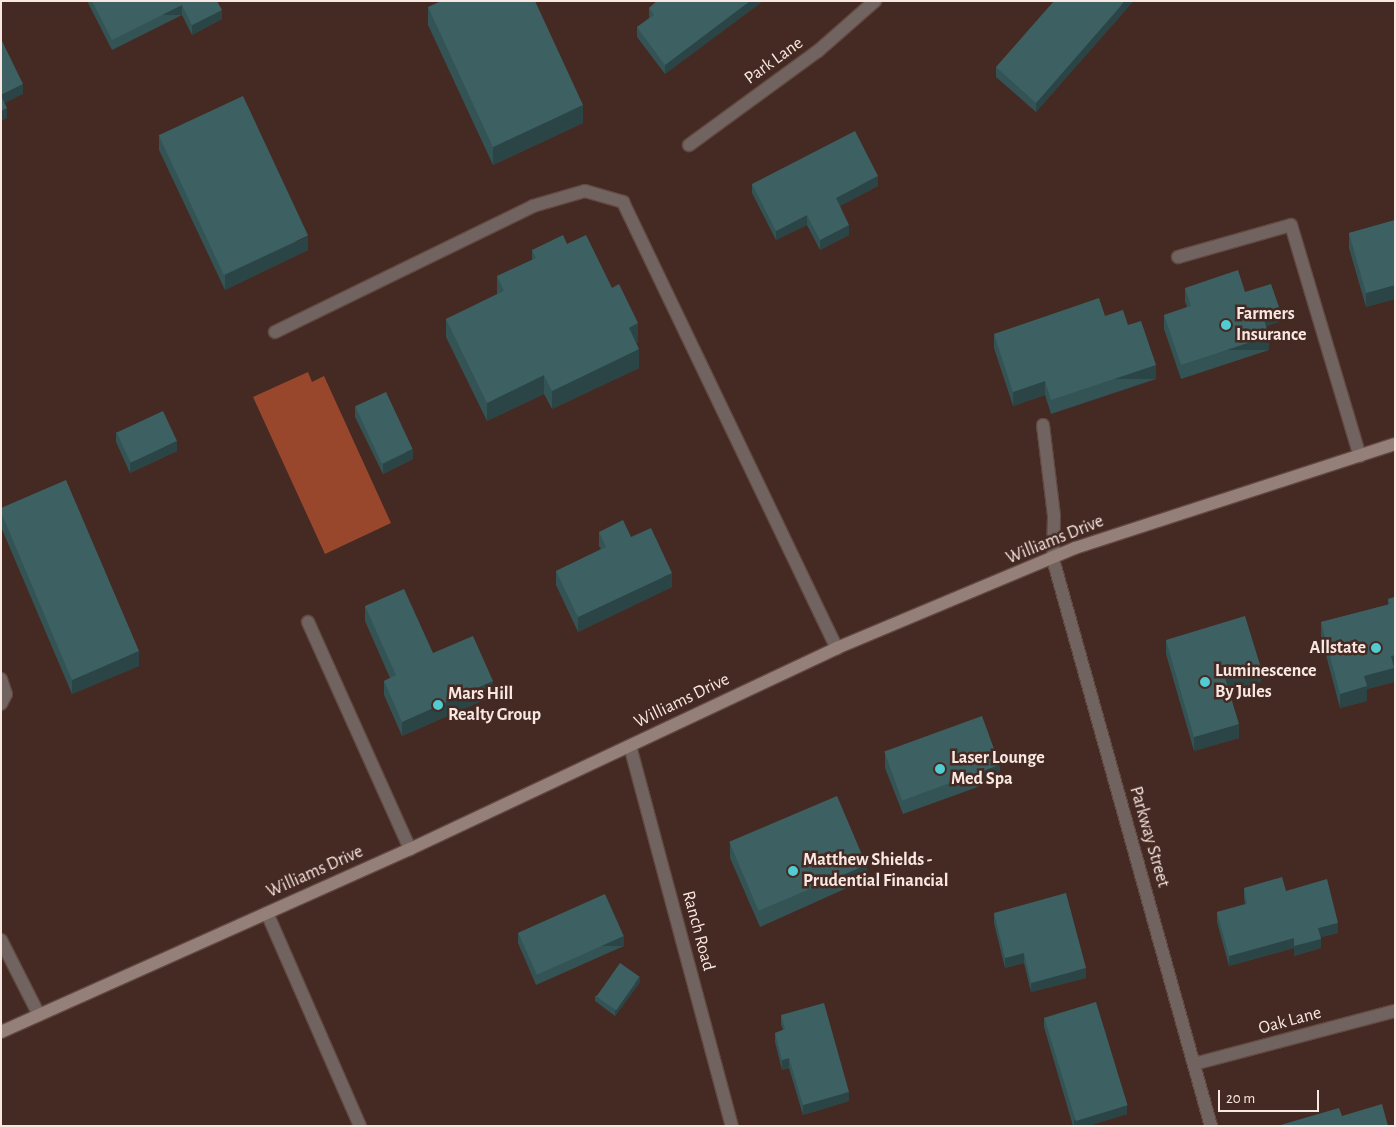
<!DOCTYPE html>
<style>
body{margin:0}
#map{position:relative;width:1396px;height:1127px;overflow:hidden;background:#442a22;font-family:"Alegreya Sans",sans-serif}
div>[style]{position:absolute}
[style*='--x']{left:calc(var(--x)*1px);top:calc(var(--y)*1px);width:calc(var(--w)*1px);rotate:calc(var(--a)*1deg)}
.water>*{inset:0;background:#99472c}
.roads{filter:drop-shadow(1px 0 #614841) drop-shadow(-1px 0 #614841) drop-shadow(0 1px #614841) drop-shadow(0 -1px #614841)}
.service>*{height:12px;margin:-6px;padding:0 6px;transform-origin:6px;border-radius:6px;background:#716460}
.minor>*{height:12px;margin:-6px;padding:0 6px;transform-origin:6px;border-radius:6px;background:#716460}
.secondary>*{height:12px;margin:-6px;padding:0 6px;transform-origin:6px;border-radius:6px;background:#958079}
.wall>*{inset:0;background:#345355}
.shaded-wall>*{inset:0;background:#2b4445;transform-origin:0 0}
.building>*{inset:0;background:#3d6163;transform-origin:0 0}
.dots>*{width:14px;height:14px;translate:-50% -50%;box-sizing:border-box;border:2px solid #442a22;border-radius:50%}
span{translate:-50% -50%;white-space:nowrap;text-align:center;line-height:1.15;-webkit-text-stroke:5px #442a22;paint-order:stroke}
.street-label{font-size:18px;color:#f9e7e2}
.poi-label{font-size:18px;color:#f9e7e2;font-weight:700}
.left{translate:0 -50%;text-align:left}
.right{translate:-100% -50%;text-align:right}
.frame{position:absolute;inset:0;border:2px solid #f9e7e2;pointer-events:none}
.scale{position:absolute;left:1218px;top:1090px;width:101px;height:22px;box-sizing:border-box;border:2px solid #f9e7e2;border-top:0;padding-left:6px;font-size:15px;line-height:18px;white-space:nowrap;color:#f9e7e2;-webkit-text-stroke:4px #442a22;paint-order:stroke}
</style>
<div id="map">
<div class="water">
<div style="clip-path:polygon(308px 372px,312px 382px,324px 376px,391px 523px,325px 554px,253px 397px)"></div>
</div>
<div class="roads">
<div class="service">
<div style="--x:1178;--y:257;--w:117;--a:-15.8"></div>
<div style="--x:1291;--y:225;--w:241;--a:73.4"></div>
<div style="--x:275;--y:332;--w:287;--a:-26"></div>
<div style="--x:533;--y:206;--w:54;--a:-16.1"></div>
<div style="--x:585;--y:191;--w:40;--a:16"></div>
<div style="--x:623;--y:202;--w:495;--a:64.4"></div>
<div style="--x:1043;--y:425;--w:92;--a:83.1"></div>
<div style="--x:1054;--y:516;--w:43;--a:91.3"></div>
<div style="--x:308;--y:622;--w:249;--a:65.8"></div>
<div style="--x:1;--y:679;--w:16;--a:72"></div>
<div style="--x:6;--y:694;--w:11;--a:117"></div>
<div style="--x:267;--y:913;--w:232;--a:66.4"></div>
<div style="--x:1;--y:940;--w:84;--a:63.1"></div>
</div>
<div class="minor">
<div style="--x:689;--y:145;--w:160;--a:-36.1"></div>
<div style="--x:818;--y:51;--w:76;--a:-41.3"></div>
<div style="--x:1053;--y:559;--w:589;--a:74.43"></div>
<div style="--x:630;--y:746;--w:393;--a:75"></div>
<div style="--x:1194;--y:1064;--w:208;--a:-14.8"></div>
</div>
<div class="secondary">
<div style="--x:1;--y:1032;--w:448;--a:-24.1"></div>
<div style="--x:410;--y:849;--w:472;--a:-25.2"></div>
<div style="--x:837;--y:648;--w:258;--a:-22.8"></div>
<div style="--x:1075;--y:548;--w:336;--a:-18"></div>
</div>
</div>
<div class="wall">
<div style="clip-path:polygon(87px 1px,217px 1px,222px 19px,192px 35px,182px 15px,112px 50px)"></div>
<div style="clip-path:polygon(657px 1px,763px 1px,665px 74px,637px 37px,637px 27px,649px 18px,649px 8px)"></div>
<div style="clip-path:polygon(1133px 1px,1036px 112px,996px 77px,996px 67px)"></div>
<div style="clip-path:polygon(428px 7px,583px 123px,493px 165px,428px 25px)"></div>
<div style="clip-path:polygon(159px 136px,308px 250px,225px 290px,159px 150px)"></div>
<div style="clip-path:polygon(1394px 175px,1395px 175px,1395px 192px,1394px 189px)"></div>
<div style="clip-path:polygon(752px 184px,878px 186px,840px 206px,849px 235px,820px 250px,807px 225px,776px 240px,752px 193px)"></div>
<div style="clip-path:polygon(1395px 220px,1395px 299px,1366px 307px,1349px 248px,1349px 233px)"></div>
<div style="clip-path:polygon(567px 244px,638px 342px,636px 343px,639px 368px,552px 409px,544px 394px,487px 421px,446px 337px,446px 319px,497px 294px,497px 276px,532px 260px,532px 250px)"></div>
<div style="clip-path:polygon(1185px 288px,1245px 292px,1279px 322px,1266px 326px,1269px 350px,1181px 379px,1164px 329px,1164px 315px,1187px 307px,1185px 302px)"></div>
<div style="clip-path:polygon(1105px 316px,1128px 325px,1156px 379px,1051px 414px,1045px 395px,1013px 406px,994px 348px,994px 334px)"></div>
<div style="clip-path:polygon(355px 407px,413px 459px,383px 474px,355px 417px)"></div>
<div style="clip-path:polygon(116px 432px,177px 451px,130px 473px,116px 442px)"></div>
<div style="clip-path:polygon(1px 508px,139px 666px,72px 694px,1px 527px)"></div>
<div style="clip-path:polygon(599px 532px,631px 537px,672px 587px,578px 632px,556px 585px,556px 571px,601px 549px,599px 546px)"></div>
<div style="clip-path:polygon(1395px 597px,1394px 682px,1367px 689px,1367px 701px,1340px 708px,1321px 636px,1321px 622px,1388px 605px,1388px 599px)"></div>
<div style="clip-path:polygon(365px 606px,433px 653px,493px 696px,402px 736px,384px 695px,384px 681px,390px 678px,365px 621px)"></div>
<div style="clip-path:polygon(1166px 640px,1261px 682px,1229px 691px,1239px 738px,1194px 751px,1166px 654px)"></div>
<div style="clip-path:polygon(885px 754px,1000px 779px,903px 814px,885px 768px)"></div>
<div style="clip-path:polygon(730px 844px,867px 879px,760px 927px,730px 858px)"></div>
<div style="clip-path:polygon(1244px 888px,1286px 891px,1338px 933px,1321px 937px,1321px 948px,1294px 956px,1294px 948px,1229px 966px,1217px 922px,1217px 912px,1245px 904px,1244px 898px)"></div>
<div style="clip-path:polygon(994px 913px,1086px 978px,1031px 992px,1024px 963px,1005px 968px,994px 923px)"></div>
<div style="clip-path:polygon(518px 933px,624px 946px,536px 985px,518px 943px)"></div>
<div style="clip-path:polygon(640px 982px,615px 1016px,595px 1001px,595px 996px)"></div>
<div style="clip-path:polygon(781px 1015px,849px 1101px,803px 1115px,789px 1068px,782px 1070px,775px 1042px,775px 1033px,783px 1030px,781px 1025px)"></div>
<div style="clip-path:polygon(1044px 1017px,1127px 1114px,1088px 1126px,1073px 1126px,1044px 1027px)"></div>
</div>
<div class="shaded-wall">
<div style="clip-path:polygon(750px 1px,763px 1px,665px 74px,665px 65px)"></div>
<div style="clip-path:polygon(1125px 1px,1133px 1px,1133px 2px,1036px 112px,1036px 103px)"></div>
<div style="left:182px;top:5px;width:10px;height:78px;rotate:90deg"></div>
<div style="clip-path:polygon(222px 10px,222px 19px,192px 35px,192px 25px)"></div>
<div style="clip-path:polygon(23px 84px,23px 94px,1px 105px,1px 95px)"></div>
<div style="clip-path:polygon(583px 105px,583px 123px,493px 165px,493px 147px)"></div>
<div style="clip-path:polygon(7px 108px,7px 118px,1px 121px,1px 111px)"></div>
<div style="clip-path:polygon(878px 176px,878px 186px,836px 208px,836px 198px)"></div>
<div style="clip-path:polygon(807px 215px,807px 225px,776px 240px,776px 231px)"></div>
<div style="clip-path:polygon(849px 225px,849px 235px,820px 250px,820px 240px)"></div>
<div style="clip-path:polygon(308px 236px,308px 250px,225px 290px,225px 275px)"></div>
<div style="clip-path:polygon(1395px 285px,1395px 299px,1366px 307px,1366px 293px)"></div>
<div style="clip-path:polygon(1279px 307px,1279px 322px,1262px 327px,1262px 313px)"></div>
<div style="clip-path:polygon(638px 323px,638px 342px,629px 346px,629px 328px)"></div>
<div style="left:1269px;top:336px;width:14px;height:93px;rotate:90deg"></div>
<div style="clip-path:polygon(639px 349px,639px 368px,552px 409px,552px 391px)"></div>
<div style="left:1156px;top:365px;width:14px;height:111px;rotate:90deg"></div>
<div style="clip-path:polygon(544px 375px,544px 394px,487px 421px,487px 403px)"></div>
<div style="clip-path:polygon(1045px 381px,1045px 395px,1013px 406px,1013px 392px)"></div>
<div style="clip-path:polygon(177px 441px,177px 451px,130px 473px,130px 463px)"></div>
<div style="clip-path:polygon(413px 449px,413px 459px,383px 474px,383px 464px)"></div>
<div style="clip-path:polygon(672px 573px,672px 587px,578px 632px,578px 617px)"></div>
<div style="clip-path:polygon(139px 651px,139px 666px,72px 694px,72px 680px)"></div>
<div style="clip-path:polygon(1395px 655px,1394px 682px,1367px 689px,1367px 701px,1340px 708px,1340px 694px,1391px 656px)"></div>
<div style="clip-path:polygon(1261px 668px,1261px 682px,1225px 692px,1225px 678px)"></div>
<div style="clip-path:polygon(493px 681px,493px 696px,402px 736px,402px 722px)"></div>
<div style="clip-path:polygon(1239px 724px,1239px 738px,1194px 751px,1194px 737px)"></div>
<div style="left:1000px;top:765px;width:14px;height:103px;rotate:90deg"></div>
<div style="left:867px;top:865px;width:14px;height:117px;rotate:90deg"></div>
<div style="clip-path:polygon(1338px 923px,1338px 933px,1318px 938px,1318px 928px)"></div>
<div style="left:624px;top:936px;width:10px;height:96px;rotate:90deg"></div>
<div style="clip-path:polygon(1294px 938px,1321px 939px,1321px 948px,1294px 956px,1294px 948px,1229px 966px,1229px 956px)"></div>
<div style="clip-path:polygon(1024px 953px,1024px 963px,1005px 968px,1005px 958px)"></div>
<div style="clip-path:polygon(1086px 968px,1086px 978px,1031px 992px,1031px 983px)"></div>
<div style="clip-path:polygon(640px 977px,640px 982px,615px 1016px,615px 1011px)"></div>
<div style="clip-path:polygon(789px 1058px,789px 1068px,782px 1070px,782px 1060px)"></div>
<div style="clip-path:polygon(849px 1092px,849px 1101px,803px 1115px,803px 1105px)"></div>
<div style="clip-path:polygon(1127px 1105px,1127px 1114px,1088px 1126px,1074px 1126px,1074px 1120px)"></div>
</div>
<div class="building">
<div style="clip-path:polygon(92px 1px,217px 1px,222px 10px,192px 25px,182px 5px,112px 40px)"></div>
<div style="clip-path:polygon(441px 1px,535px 1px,583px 105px,493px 147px,428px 7px)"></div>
<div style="clip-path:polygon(657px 1px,750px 1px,665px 65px,637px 27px,654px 15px,649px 8px)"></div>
<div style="clip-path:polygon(1054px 1px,1125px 1px,1036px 103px,996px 67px)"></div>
<div style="clip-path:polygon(1px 39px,23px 84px,1px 95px)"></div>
<div style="clip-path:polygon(1px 96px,7px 108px,1px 111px)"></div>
<div style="left:243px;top:96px;width:154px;height:93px;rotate:65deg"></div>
<div style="clip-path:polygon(855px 131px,878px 176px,836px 198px,849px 225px,820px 240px,807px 215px,776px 231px,752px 184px)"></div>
<div style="clip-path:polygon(1395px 220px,1395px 285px,1366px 293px,1349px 233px)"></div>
<div style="clip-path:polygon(563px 235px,567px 244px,586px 235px,612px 288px,619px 284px,638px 323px,629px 328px,639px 349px,552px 391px,544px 375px,487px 403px,446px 319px,504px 291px,497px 276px,536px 258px,532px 250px)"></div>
<div style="clip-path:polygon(1238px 270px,1245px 292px,1271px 284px,1279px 307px,1262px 313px,1269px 336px,1181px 365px,1164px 315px,1191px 306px,1185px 288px)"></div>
<div style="clip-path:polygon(1099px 298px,1105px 316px,1123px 310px,1128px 325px,1141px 321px,1156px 365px,1051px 400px,1045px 381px,1013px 392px,994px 334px)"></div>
<div style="left:386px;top:392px;width:63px;height:34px;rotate:65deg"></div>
<div style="left:163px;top:411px;width:33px;height:51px;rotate:65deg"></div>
<div style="clip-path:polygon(66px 480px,139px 651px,72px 680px,1px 512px,1px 508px)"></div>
<div style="clip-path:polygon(623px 520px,631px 537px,651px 528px,672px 573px,578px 617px,556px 571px,606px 547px,599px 532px)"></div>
<div style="clip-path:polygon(404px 589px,433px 653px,473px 636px,493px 681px,402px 722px,384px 681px,396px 675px,365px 606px)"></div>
<div style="clip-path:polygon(1395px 597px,1395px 655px,1391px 656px,1394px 668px,1364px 676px,1367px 686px,1340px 694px,1321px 622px,1390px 604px,1388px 599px)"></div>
<div style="clip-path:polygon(1245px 616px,1261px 668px,1225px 678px,1239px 724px,1194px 737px,1166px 640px)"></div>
<div style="left:982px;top:716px;width:52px;height:104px;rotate:70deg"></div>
<div style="left:837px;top:796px;width:75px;height:117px;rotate:67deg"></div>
<div style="clip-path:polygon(1282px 877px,1286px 891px,1327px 879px,1338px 923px,1318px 928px,1321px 939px,1294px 946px,1294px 938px,1229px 956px,1217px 912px,1247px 904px,1244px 888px)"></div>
<div style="clip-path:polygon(1066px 893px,1086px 968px,1031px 983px,1024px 953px,1005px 958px,994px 913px)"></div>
<div style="left:605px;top:894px;width:46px;height:95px;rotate:66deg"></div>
<div style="left:620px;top:963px;width:24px;height:41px;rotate:35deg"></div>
<div style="left:1096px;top:1002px;width:108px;height:54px;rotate:73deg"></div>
<div style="clip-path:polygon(824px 1003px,849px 1092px,803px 1105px,789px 1058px,782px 1060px,775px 1033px,785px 1029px,781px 1015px)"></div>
<div style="clip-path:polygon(1382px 1104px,1388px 1126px,1277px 1126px,1339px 1108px,1342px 1116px)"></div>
</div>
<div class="dots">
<div style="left:1226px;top:325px;background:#51ccd2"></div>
<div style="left:1376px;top:648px;background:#51ccd2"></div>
<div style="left:1205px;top:682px;background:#51ccd2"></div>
<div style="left:438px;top:705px;background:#51ccd2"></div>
<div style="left:940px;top:769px;background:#51ccd2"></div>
<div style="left:793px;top:871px;background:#51ccd2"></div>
</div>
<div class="street-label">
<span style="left:774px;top:61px;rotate:-36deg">Park Lane</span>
<span style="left:1055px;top:540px;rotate:-22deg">Williams Drive</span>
<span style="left:682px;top:701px;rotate:-26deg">Williams Drive</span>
<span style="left:1149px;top:837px;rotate:74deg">Parkway Street</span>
<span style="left:315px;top:872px;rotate:-24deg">Williams Drive</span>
<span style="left:698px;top:931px;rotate:75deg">Ranch Road</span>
<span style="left:1290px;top:1021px;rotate:-15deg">Oak Lane</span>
</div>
<div class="poi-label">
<span class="left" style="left:1236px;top:325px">Farmers<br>Insurance</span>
<span class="right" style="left:1366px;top:648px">Allstate</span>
<span class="left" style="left:1215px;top:682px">Luminescence<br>By Jules</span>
<span class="left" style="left:448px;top:705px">Mars Hill<br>Realty Group</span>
<span class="left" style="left:951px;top:769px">Laser Lounge<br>Med Spa</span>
<span class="left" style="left:803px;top:871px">Matthew Shields -<br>Prudential Financial</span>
</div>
<div class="frame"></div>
<div class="scale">20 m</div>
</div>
